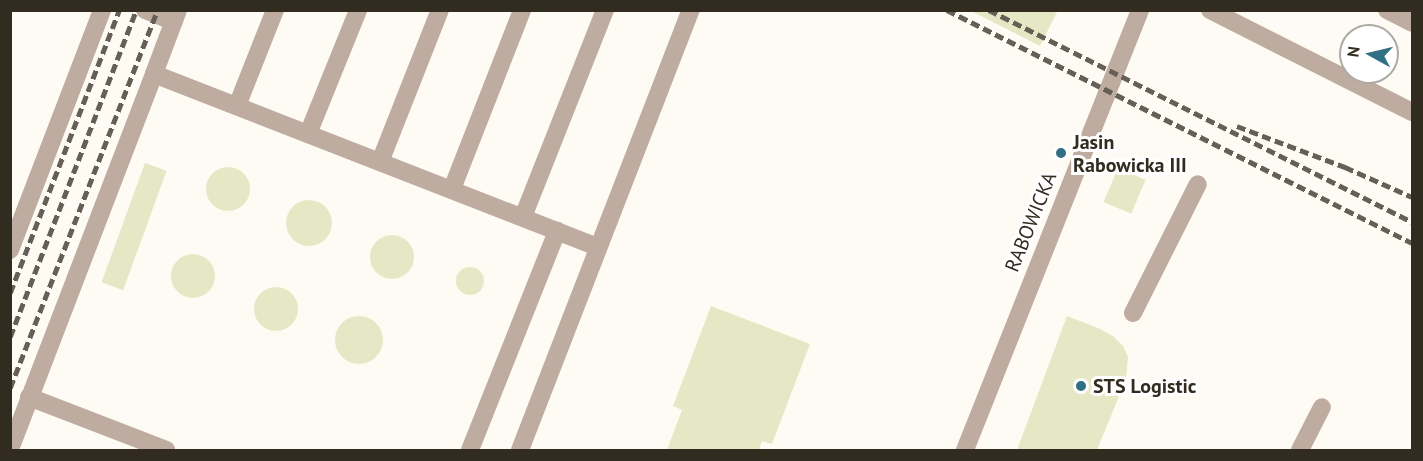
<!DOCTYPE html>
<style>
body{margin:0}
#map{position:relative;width:1423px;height:461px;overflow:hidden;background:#fefbf5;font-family:"PT Sans",sans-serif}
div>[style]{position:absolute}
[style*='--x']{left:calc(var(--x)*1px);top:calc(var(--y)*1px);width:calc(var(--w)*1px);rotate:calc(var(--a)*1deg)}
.building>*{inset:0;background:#e6e8c5;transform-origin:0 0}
.round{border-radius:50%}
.minor>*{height:18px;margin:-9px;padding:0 9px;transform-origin:9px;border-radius:9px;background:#bfaca1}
.rail>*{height:4.5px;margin-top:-2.25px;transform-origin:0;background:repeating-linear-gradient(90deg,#655f55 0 9px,transparent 0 13.5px)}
.dots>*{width:16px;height:16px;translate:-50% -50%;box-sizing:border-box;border:3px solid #fff;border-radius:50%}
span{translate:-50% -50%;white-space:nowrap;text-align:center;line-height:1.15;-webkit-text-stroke:6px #fff;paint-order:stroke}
.poi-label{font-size:20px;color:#322b1f;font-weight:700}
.left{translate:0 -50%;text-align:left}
.street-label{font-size:20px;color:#322b1f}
.frame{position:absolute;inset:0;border:12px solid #322b1f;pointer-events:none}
.north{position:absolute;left:1339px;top:24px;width:60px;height:60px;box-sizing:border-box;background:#fff;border:2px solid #adaaa5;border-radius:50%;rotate:278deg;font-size:16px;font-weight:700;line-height:24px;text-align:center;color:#322b1f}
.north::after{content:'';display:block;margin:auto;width:21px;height:27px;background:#306f84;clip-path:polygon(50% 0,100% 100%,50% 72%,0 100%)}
</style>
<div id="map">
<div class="building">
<div style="clip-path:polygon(969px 10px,1058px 10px,1040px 46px)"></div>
<div style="left:145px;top:163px;width:23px;height:127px;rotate:20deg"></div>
<div class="round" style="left:206px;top:167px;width:44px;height:44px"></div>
<div style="left:1118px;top:168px;width:30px;height:37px;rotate:23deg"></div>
<div class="round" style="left:286px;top:200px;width:46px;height:46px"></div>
<div class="round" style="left:370px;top:235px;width:44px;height:44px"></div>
<div class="round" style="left:171px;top:254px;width:44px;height:44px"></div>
<div class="round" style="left:456px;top:267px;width:28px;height:28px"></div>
<div class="round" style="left:254px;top:287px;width:44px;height:44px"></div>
<div style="clip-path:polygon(711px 306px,810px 344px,772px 444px,762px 441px,759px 450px,667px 450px,682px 410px,673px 406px)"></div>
<div style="clip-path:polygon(1067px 316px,1098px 328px,1113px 336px,1123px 346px,1128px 357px,1126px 379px,1097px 450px,1017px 450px)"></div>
<div class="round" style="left:335px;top:316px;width:48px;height:48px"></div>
</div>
<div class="minor">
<div style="--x:145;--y:10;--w:31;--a:22"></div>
<div style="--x:178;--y:10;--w:68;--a:110.6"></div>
<div style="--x:154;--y:74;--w:477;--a:21.3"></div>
<div style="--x:1210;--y:10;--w:226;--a:26.8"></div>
<div style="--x:1387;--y:10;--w:28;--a:27"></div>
<div style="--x:237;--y:106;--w:103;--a:-68.4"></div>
<div style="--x:308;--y:134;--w:134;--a:-68"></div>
<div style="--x:380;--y:162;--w:163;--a:-68.5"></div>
<div style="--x:452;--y:189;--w:192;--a:-68.6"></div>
<div style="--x:523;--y:217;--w:223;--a:-68.4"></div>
<div style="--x:10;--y:250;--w:257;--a:-69"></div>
<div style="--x:1133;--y:313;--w:144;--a:-63.3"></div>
<div style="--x:29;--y:397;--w:147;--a:21.1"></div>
<div style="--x:12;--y:444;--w:396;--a:-69"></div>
<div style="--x:470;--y:450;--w:236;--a:-68.3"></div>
<div style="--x:520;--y:450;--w:472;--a:-68.8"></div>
<div style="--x:965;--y:450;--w:474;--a:-68.3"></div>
<div style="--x:1300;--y:450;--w:48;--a:-62.9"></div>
</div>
<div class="rail">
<div style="--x:947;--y:10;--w:520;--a:26.61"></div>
<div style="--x:989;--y:10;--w:473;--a:26.6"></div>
<div style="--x:1237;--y:126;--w:116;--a:20.8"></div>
<div style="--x:1345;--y:167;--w:73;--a:24.1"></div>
<div style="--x:10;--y:293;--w:303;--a:-68.9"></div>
<div style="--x:10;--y:337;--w:350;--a:-68.9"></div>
<div style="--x:10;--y:388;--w:406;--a:-68.7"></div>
</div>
<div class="dots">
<div style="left:1061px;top:153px;background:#306f84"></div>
<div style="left:1081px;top:386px;background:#306f84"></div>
</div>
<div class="poi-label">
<span class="left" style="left:1073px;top:154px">Jasin<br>Rabowicka III</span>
<span class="left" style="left:1093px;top:386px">STS Logistic</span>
</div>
<div class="street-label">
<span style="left:1031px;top:222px;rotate:-68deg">RABOWICKA</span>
</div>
<div class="frame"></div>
<div class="north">N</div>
</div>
